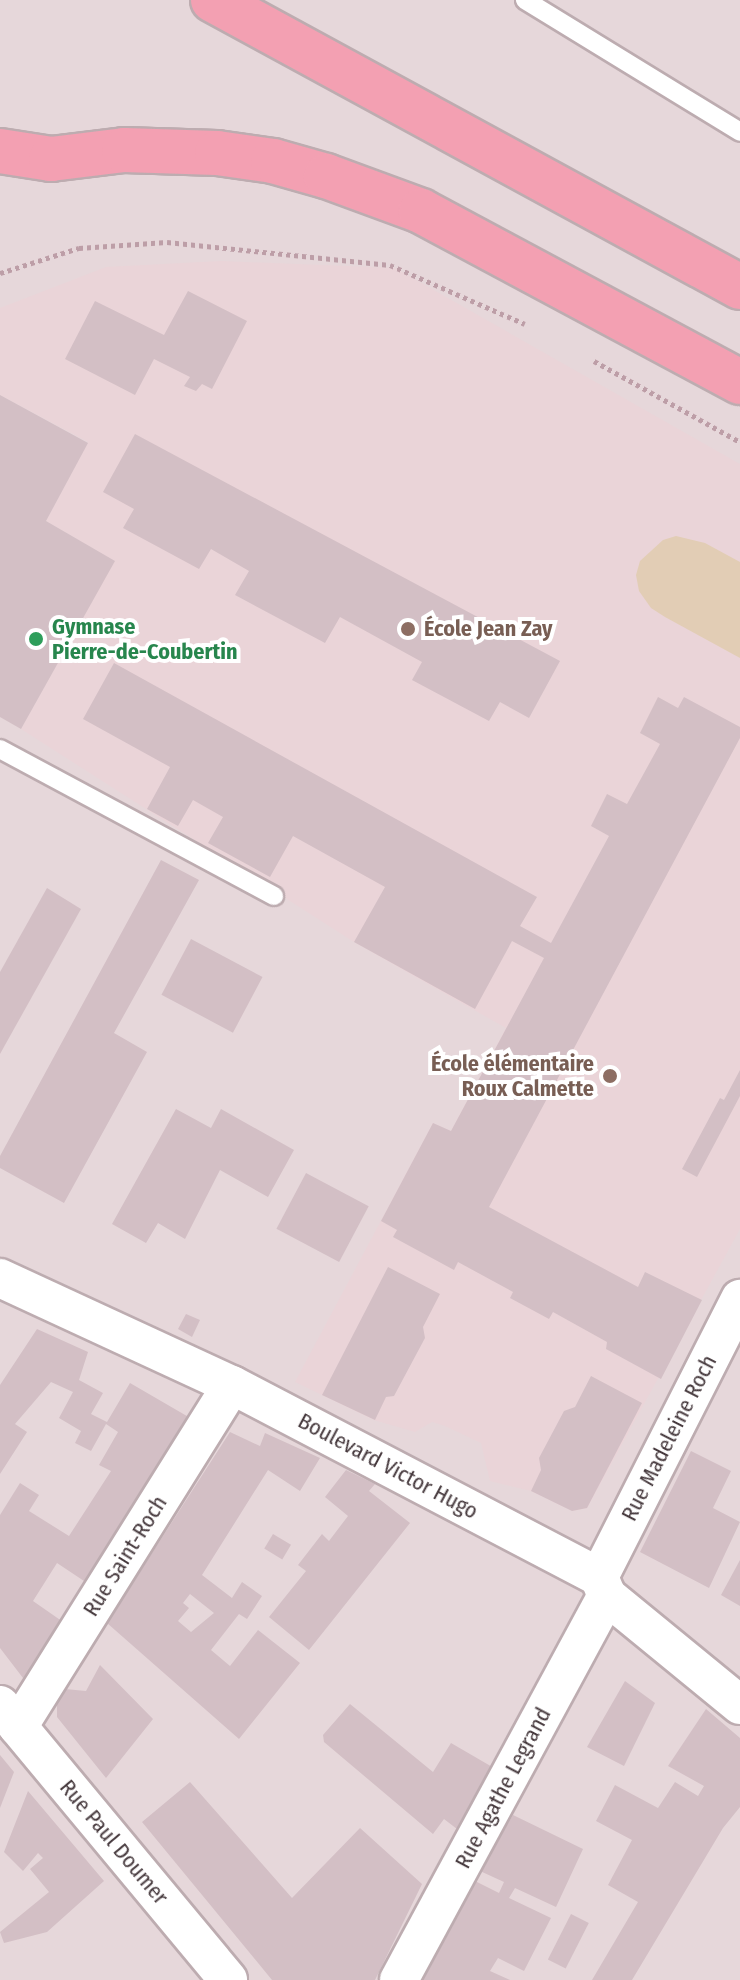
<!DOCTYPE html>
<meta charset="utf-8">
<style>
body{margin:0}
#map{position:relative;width:740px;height:1980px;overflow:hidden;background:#f2e8eb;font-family:"Fira Sans Condensed",sans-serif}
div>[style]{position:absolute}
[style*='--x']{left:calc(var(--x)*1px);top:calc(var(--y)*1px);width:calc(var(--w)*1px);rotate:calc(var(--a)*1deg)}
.residential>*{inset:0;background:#e6d7da;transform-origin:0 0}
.education>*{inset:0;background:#ead4d8}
.green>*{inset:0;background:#e2cdb5}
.building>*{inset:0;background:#d3bfc5;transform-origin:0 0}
.path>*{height:5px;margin-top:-2.5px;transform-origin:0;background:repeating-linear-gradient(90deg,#bd9ea7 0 4px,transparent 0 8px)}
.roads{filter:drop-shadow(2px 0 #bdacb0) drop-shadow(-2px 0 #bdacb0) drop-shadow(0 2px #bdacb0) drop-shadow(0 -2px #bdacb0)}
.lane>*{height:18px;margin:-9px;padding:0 9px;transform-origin:9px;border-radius:9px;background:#fff}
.street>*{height:38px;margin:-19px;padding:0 19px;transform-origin:19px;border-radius:19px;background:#fff}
.primary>*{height:44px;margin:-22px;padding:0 22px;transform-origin:22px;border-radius:22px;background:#f3a0b2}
.dots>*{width:22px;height:22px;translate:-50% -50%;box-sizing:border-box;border:4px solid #fff;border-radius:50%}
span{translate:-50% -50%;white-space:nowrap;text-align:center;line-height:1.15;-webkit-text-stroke:8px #fff;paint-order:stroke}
.leisure-label{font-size:22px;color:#27864d;font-weight:700}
.left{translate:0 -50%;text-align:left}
.education-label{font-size:22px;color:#785e54;font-weight:700}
.right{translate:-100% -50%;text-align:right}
.street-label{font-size:22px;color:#45383c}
</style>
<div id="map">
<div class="residential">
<div style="left:0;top:0;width:740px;height:1980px"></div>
</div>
<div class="education">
<div style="clip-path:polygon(221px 261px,395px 268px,740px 464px,740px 1229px,587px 1508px,572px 1511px,531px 1491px,490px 1481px,481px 1443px,445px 1426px,432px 1422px,415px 1432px,374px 1420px,295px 1382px,433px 1123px,451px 1131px,506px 1028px,354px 942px,21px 729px,114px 561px,46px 521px,88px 442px,0 395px,0 308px,106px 267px)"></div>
</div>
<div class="green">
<div style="clip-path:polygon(676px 536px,705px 543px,740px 562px,740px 658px,665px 617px,651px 608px,639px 591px,636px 575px,640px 561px,663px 540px)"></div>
</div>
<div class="building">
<div style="clip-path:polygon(188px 291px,247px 321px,212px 389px,202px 384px,196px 391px,184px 386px,190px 377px,154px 359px,135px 395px,65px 359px,95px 301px,164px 335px)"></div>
<div style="clip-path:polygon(0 395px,88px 443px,46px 521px,115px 561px,21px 729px,0 717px)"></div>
<div style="clip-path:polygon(135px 434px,560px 661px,529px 718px,500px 702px,489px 721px,412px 680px,422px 662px,340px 617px,325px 643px,235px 595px,249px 571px,211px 549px,199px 569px,123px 528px,134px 509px,103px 492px)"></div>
<div style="clip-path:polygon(114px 663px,537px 897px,520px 926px,551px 943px,609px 836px,591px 826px,607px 794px,627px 804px,660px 744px,640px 733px,658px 697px,678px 708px,684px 697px,740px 727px,740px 738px,489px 1207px,638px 1287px,645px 1272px,702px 1300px,661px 1379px,606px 1349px,607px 1342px,553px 1312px,549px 1319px,510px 1298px,513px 1292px,458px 1262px,454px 1270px,393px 1237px,397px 1230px,381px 1221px,433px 1123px,451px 1131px,544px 958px,512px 941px,475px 1009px,354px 942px,385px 887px,293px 836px,270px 877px,208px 843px,223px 817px,193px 800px,178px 826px,147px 809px,170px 767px,83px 719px)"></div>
<div style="clip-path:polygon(161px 860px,199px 880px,114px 1033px,147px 1052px,64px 1203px,0 1168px,0 1156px)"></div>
<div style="clip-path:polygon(47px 888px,81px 909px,0 1054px,0 972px)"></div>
<div style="left:191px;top:939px;width:81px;height:63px;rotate:28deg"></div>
<div style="clip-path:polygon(740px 1070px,740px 1096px,697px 1177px,682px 1169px,720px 1098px,724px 1100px)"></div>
<div style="clip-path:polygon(176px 1109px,211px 1128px,221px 1109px,294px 1150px,268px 1197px,220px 1170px,185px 1239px,158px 1223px,146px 1243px,112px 1224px)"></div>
<div style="left:306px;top:1173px;width:71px;height:63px;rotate:28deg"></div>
<div style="clip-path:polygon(388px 1267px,440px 1294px,423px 1327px,425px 1338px,394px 1396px,386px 1397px,375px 1420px,322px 1395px)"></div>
<div style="clip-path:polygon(186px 1314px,200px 1320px,192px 1337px,178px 1329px)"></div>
<div style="clip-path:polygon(37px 1329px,88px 1352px,79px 1380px,103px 1393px,91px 1414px,107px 1422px,130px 1383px,192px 1419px,90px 1585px,57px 1563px,33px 1601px,66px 1624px,33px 1677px,23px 1678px,0 1648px,0 1515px,20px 1483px,39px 1495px,29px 1511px,69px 1536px,111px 1471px,99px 1465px,118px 1432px,106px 1424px,91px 1451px,75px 1443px,81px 1431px,59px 1418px,73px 1392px,51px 1382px,15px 1424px,27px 1432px,0 1474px,0 1385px)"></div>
<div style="clip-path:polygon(591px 1376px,642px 1403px,587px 1508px,572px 1511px,531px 1491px,541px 1470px,539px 1458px,564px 1411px,575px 1407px)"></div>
<div style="clip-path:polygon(evenodd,230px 1432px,260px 1446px,265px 1433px,320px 1458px,300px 1491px,268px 1470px,202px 1575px,232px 1598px,242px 1582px,262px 1596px,247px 1619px,239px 1614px,211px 1650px,230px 1666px,258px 1630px,300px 1663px,239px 1739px,107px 1623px,230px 1432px,190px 1594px,214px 1613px,191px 1632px,178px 1621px,189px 1608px,183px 1603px,190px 1594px)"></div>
<div style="clip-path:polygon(691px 1451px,731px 1471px,713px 1508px,740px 1522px,709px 1588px,640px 1552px)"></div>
<div style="clip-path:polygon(346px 1470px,375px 1484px,369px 1491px,410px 1523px,309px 1650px,269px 1617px,306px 1571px,298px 1565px,322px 1534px,329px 1541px,348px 1516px,325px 1497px)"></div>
<div style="left:273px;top:1534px;width:21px;height:17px;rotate:31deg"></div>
<div style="clip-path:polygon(740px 1560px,740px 1606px,721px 1595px)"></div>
<div style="clip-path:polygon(100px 1665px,153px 1719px,106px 1778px,57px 1717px,57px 1700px,65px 1689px,86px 1691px)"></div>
<div style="clip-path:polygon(625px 1681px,655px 1703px,624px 1766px,587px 1747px)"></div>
<div style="clip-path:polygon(350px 1704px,433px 1772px,451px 1743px,494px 1768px,457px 1829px,444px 1819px,433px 1834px,324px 1742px,323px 1735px)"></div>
<div style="clip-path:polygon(706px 1709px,740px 1738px,740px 1807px,723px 1828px,632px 1980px,592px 1980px,638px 1902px,608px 1885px,632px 1840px,596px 1821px,615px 1785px,658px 1808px,675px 1782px,698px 1796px,704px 1786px,668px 1766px)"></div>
<div style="clip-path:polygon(0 1755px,14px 1772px,0 1808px)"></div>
<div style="clip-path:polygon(190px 1782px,292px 1898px,360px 1828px,422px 1884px,375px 1980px,272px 1980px,142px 1822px)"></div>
<div style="clip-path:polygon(28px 1791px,104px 1881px,47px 1932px,4px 1943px,0 1932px,49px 1892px,30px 1869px,43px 1858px,38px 1853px,23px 1871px,4px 1852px)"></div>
<div style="clip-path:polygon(513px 1815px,583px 1849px,556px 1907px,515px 1888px,509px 1898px,551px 1918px,524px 1971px,498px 1958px,490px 1971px,510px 1980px,423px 1980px,475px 1881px,499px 1893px,504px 1882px,480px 1871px)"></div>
<div style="left:571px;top:1914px;width:20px;height:51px;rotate:27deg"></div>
</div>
<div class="path">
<div style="--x:0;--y:273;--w:83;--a:-17.6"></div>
<div style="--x:79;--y:248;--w:88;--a:-3.9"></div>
<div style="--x:167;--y:242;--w:224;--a:5.9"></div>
<div style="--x:390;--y:265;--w:147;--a:23.6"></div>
<div style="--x:594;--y:361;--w:167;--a:29"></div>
</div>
<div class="roads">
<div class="lane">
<div style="--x:525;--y:0;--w:252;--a:31.5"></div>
<div style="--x:0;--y:749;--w:311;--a:28.2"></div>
</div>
<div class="street">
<div style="--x:0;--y:1278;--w:255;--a:24.8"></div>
<div style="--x:232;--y:1385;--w:414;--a:27.6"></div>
<div style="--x:599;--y:1577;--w:21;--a:67"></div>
<div style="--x:607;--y:1596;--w:172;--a:39.3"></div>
<div style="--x:599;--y:1577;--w:312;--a:-63.1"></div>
<div style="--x:0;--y:1705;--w:357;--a:50.3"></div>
<div style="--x:18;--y:1727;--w:403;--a:-58"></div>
<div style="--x:399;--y:1980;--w:437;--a:-61.6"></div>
</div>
<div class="primary">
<div style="--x:213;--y:0;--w:600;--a:28.57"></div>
<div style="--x:0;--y:151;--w:52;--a:8.9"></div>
<div style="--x:51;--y:159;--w:74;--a:-7"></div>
<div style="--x:124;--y:150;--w:93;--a:1.8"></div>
<div style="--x:217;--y:153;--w:57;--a:8.1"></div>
<div style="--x:273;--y:161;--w:55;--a:15.8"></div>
<div style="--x:326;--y:176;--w:101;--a:20.2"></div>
<div style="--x:421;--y:211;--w:362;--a:28.2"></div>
</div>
</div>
<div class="dots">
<div style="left:408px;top:629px;background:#8d6e63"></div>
<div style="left:36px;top:639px;background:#2e9e5b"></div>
<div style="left:610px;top:1076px;background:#8d6e63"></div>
</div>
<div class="leisure-label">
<span class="left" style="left:52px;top:639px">Gymnase<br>Pierre-de-Coubertin</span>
</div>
<div class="education-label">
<span class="left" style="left:424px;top:629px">École Jean Zay</span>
<span class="right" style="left:594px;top:1076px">École élémentaire<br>Roux Calmette</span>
</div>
<div class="street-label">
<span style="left:669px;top:1438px;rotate:-63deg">Rue Madeleine Roch</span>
<span style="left:388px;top:1466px;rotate:28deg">Boulevard Victor Hugo</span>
<span style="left:125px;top:1556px;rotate:-58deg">Rue Saint-Roch</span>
<span style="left:503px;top:1788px;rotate:-62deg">Rue Agathe Legrand</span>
<span style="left:114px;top:1842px;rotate:50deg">Rue Paul Doumer</span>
</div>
</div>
